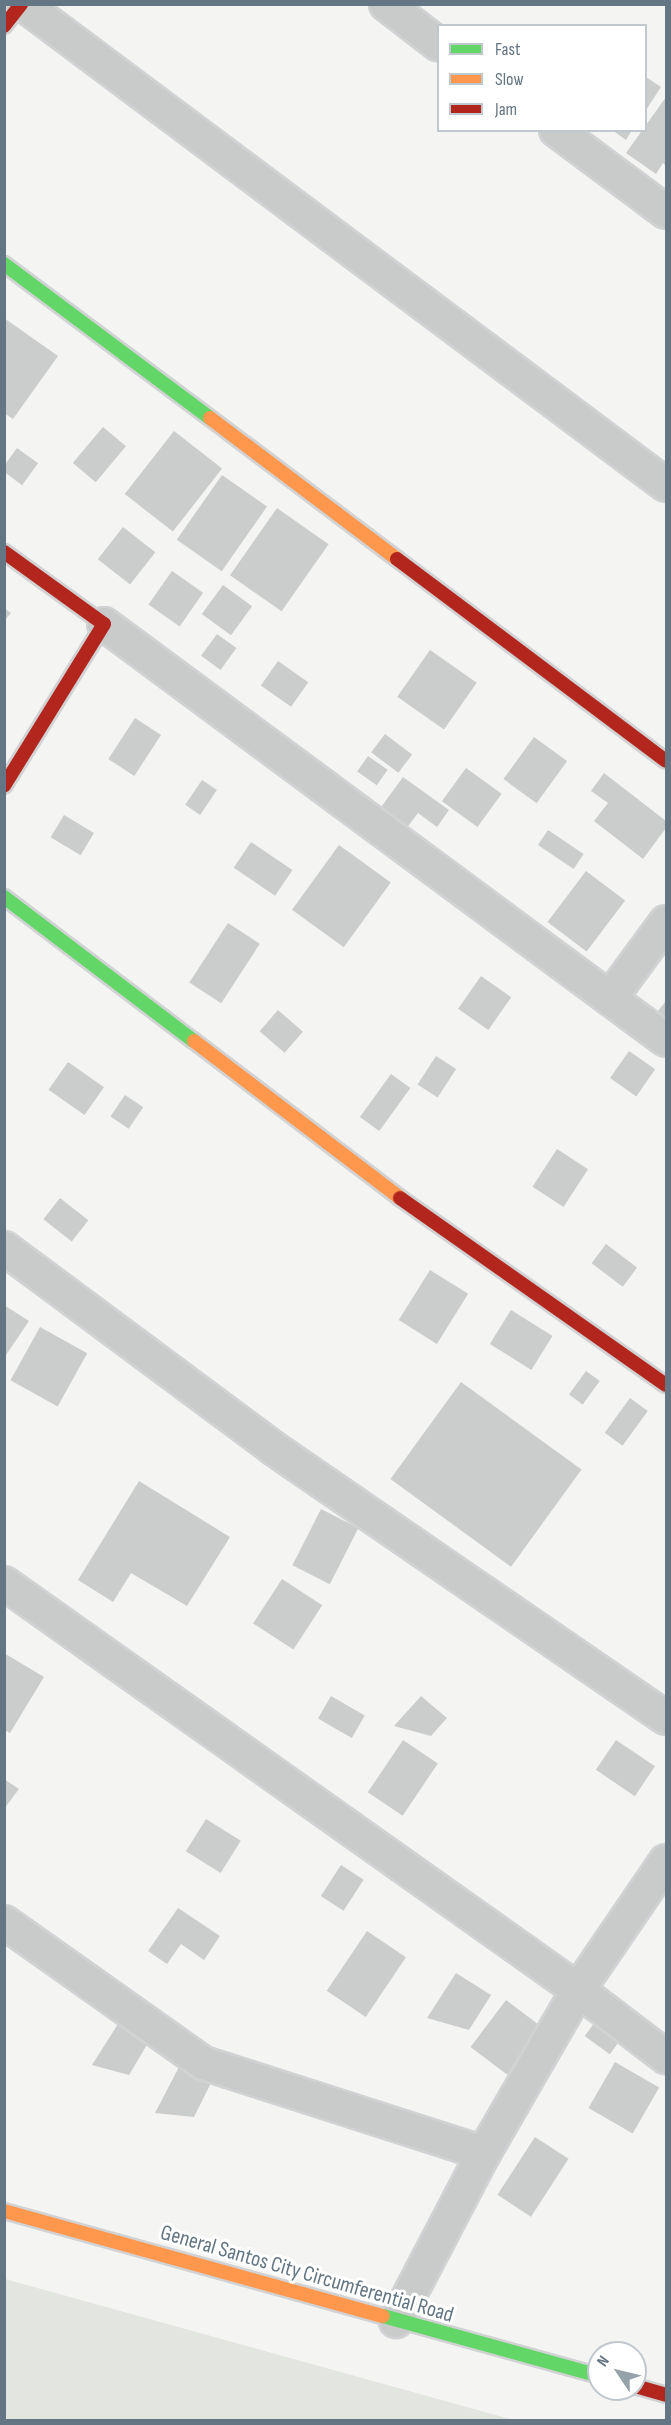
<!DOCTYPE html>
<style>
body{margin:0}
#map{position:relative;width:671px;height:2425px;overflow:hidden;background:#f4f4f3;font-family:"Sofia Sans Condensed",sans-serif}
div>[style]{position:absolute}
[style*='--x']{left:calc(var(--x)*1px);top:calc(var(--y)*1px);width:calc(var(--w)*1px);rotate:calc(var(--a)*1deg)}
.green>*{inset:0;background:#e3e6e0}
.building>*{inset:0;background:#cbcdcd;transform-origin:0 0}
.roads{filter:drop-shadow(2px 0 #d1d2d3) drop-shadow(-2px 0 #d1d2d3) drop-shadow(0 2px #d1d2d3) drop-shadow(0 -2px #d1d2d3)}
.street>*{height:32px;margin:-16px;padding:0 16px;transform-origin:16px;border-radius:16px;background:#c9caca}
.fast>*{height:14px;margin:-7px;padding:0 7px;transform-origin:7px;border-radius:7px;background:#63d668}
.slow>*{height:14px;margin:-7px;padding:0 7px;transform-origin:7px;border-radius:7px;background:#ff974d}
.jam>*{height:14px;margin:-7px;padding:0 7px;transform-origin:7px;border-radius:7px;background:#b3261e}
span{translate:-50% -50%;white-space:nowrap;text-align:center;line-height:1.15;-webkit-text-stroke:6px #fff;paint-order:stroke}
.street-label{font-size:22px;color:#647683}
.frame{position:absolute;inset:0;border:6px solid #647683;pointer-events:none}
.legend{position:absolute;left:437px;top:24px;width:210px;height:108px;box-sizing:border-box;background:#fff;border:2px solid #c1c8cd;margin:0;padding:8px 10px;list-style:none;font-size:18px;color:#647683}
.legend li{display:flex;align-items:center;gap:12px;height:30px}
.legend b{width:30px;border:2px solid #c1c8cd}
.north{position:absolute;left:587px;top:2341px;width:60px;height:60px;box-sizing:border-box;background:#fff;border:2px solid #c1c8cd;border-radius:50%;rotate:305deg;font-size:16px;font-weight:700;line-height:24px;text-align:center;color:#647683}
.north::after{content:'';display:block;margin:auto;width:21px;height:27px;background:#96a2aa;clip-path:polygon(50% 0,100% 100%,50% 72%,0 100%)}
</style>
<div id="map">
<div class="green">
<div style="clip-path:polygon(5px 2279px,514px 2420px,5px 2420px)"></div>
</div>
<div class="building">
<div style="clip-path:polygon(646px 77px,661px 87px,646px 110px)"></div>
<div style="clip-path:polygon(666px 97px,666px 166px,663px 163px,656px 174px,626px 153px)"></div>
<div style="clip-path:polygon(612px 130px,632px 130px,626px 140px)"></div>
<div style="clip-path:polygon(4px 318px,58px 356px,13px 419px,4px 413px)"></div>
<div style="left:103px;top:427px;width:30px;height:47px;rotate:40deg"></div>
<div style="left:174px;top:431px;width:61px;height:80px;rotate:38deg"></div>
<div style="left:17px;top:448px;width:26px;height:27px;rotate:36deg"></div>
<div style="left:222px;top:475px;width:55px;height:79px;rotate:35deg"></div>
<div style="left:277px;top:508px;width:63px;height:82px;rotate:35deg"></div>
<div style="left:123px;top:527px;width:41px;height:41px;rotate:38deg"></div>
<div style="left:172px;top:571px;width:38px;height:41px;rotate:35deg"></div>
<div style="left:223px;top:585px;width:36px;height:36px;rotate:36deg"></div>
<div style="clip-path:polygon(4px 608px,11px 613px,4px 621px)"></div>
<div style="left:217px;top:634px;width:24px;height:27px;rotate:36deg"></div>
<div style="left:430px;top:650px;width:57px;height:57px;rotate:35deg"></div>
<div style="left:278px;top:661px;width:37px;height:30px;rotate:35deg"></div>
<div style="left:135px;top:718px;width:31px;height:49px;rotate:33deg"></div>
<div style="left:385px;top:734px;width:34px;height:23px;rotate:37deg"></div>
<div style="left:534px;top:737px;width:41px;height:52px;rotate:36deg"></div>
<div style="left:368px;top:756px;width:24px;height:19px;rotate:35deg"></div>
<div style="left:466px;top:768px;width:44px;height:41px;rotate:36deg"></div>
<div style="clip-path:polygon(604px 773px,666px 821px,666px 828px,643px 859px,594px 821px,608px 803px,591px 791px)"></div>
<div style="clip-path:polygon(403px 777px,449px 810px,437px 827px,418px 813px,403px 833px,376px 814px)"></div>
<div style="left:202px;top:780px;width:18px;height:30px;rotate:34deg"></div>
<div style="left:64px;top:815px;width:35px;height:26px;rotate:31deg"></div>
<div style="left:548px;top:830px;width:43px;height:18px;rotate:34deg"></div>
<div style="left:251px;top:842px;width:50px;height:31px;rotate:34deg"></div>
<div style="left:339px;top:845px;width:64px;height:80px;rotate:36deg"></div>
<div style="left:586px;top:871px;width:49px;height:64px;rotate:37deg"></div>
<div style="left:228px;top:923px;width:38px;height:71px;rotate:33deg"></div>
<div style="left:481px;top:976px;width:37px;height:40px;rotate:35deg"></div>
<div style="clip-path:polygon(666px 1001px,666px 1018px,658px 1011px)"></div>
<div style="left:278px;top:1010px;width:33px;height:28px;rotate:41deg"></div>
<div style="left:629px;top:1051px;width:32px;height:33px;rotate:35deg"></div>
<div style="left:436px;top:1056px;width:24px;height:34px;rotate:33deg"></div>
<div style="left:68px;top:1062px;width:44px;height:34px;rotate:35deg"></div>
<div style="left:391px;top:1074px;width:24px;height:53px;rotate:36deg"></div>
<div style="left:125px;top:1095px;width:22px;height:26px;rotate:34deg"></div>
<div style="left:557px;top:1149px;width:37px;height:45px;rotate:33deg"></div>
<div style="left:60px;top:1198px;width:36px;height:27px;rotate:38deg"></div>
<div style="left:606px;top:1244px;width:39px;height:24px;rotate:37deg"></div>
<div style="left:430px;top:1270px;width:45px;height:59px;rotate:32deg"></div>
<div style="clip-path:polygon(4px 1305px,29px 1321px,4px 1358px)"></div>
<div style="left:511px;top:1310px;width:49px;height:40px;rotate:32deg"></div>
<div style="left:40px;top:1327px;width:54px;height:61px;rotate:29deg"></div>
<div style="left:586px;top:1371px;width:17px;height:29px;rotate:36deg"></div>
<div style="left:461px;top:1382px;width:149px;height:120px;rotate:36deg"></div>
<div style="left:630px;top:1398px;width:22px;height:43px;rotate:36deg"></div>
<div style="clip-path:polygon(139px 1481px,230px 1537px,187px 1606px,131px 1573px,113px 1602px,78px 1580px)"></div>
<div style="left:321px;top:1509px;width:42px;height:63px;rotate:27deg"></div>
<div style="left:282px;top:1579px;width:48px;height:53px;rotate:33deg"></div>
<div style="clip-path:polygon(4px 1653px,44px 1677px,10px 1733px,4px 1730px)"></div>
<div style="left:331px;top:1696px;width:39px;height:26px;rotate:30deg"></div>
<div style="clip-path:polygon(421px 1696px,447px 1718px,431px 1736px,394px 1726px)"></div>
<div style="left:403px;top:1740px;width:42px;height:63px;rotate:34deg"></div>
<div style="left:616px;top:1740px;width:47px;height:36px;rotate:34deg"></div>
<div style="clip-path:polygon(4px 1779px,19px 1789px,4px 1809px)"></div>
<div style="left:206px;top:1819px;width:41px;height:38px;rotate:32deg"></div>
<div style="left:341px;top:1865px;width:27px;height:37px;rotate:33deg"></div>
<div style="clip-path:polygon(178px 1908px,220px 1936px,204px 1960px,181px 1944px,167px 1964px,148px 1951px)"></div>
<div style="left:367px;top:1931px;width:47px;height:72px;rotate:34deg"></div>
<div style="clip-path:polygon(456px 1973px,491px 1995px,469px 2030px,427px 2018px)"></div>
<div style="left:506px;top:2000px;width:46px;height:59px;rotate:37deg"></div>
<div style="left:600px;top:2015px;width:31px;height:26px;rotate:36deg"></div>
<div style="clip-path:polygon(118px 2024px,148px 2043px,129px 2075px,92px 2065px)"></div>
<div style="left:615px;top:2062px;width:51px;height:53px;rotate:30deg"></div>
<div style="clip-path:polygon(180px 2065px,212px 2081px,194px 2117px,155px 2113px)"></div>
<div style="left:535px;top:2137px;width:40px;height:69px;rotate:33deg"></div>
</div>
<div class="roads">
<div class="street">
<div style="--x:23;--y:4;--w:803;--a:36.8"></div>
<div style="--x:386;--y:4;--w:66;--a:37.6"></div>
<div style="--x:556;--y:130;--w:137;--a:36.7"></div>
<div style="--x:104;--y:624;--w:699;--a:36.51"></div>
<div style="--x:611;--y:997;--w:93;--a:-53.7"></div>
<div style="--x:4;--y:1248;--w:335;--a:36.6"></div>
<div style="--x:273;--y:1448;--w:477;--a:34.5"></div>
<div style="--x:4;--y:1583;--w:704;--a:35.34"></div>
<div style="--x:578;--y:1990;--w:111;--a:37.3"></div>
<div style="--x:4;--y:1922;--w:244;--a:35.3"></div>
<div style="--x:203;--y:2063;--w:295;--a:17.8"></div>
<div style="--x:396;--y:2321;--w:190;--a:-62.4"></div>
<div style="--x:484;--y:2153;--w:188;--a:-60"></div>
<div style="--x:578;--y:1990;--w:156;--a:-55.7"></div>
</div>
<div class="fast">
<div style="--x:4;--y:264;--w:257;--a:36.8"></div>
<div style="--x:4;--y:897;--w:238;--a:37.2"></div>
<div style="--x:383;--y:2316;--w:224;--a:15.5"></div>
</div>
<div class="slow">
<div style="--x:210;--y:418;--w:234;--a:37"></div>
<div style="--x:194;--y:1041;--w:259;--a:37.3"></div>
<div style="--x:4;--y:2211;--w:393;--a:15.5"></div>
</div>
<div class="jam">
<div style="--x:4;--y:26;--w:28;--a:-52"></div>
<div style="--x:4;--y:552;--w:123;--a:35.8"></div>
<div style="--x:104;--y:624;--w:190;--a:121.7"></div>
<div style="--x:397;--y:559;--w:336;--a:36.9"></div>
<div style="--x:400;--y:1198;--w:325;--a:35.1"></div>
<div style="--x:635;--y:2386;--w:32;--a:16"></div>
</div>
</div>
<div class="street-label">
<span style="left:307px;top:2274px;rotate:16deg">General Santos City Circumferential Road</span>
</div>
<div class="frame"></div>
<ul class="legend">
<li><b style="height:8px;background:#63d668"></b>Fast</li>
<li><b style="height:8px;background:#ff974d"></b>Slow</li>
<li><b style="height:8px;background:#b3261e"></b>Jam</li>
</ul>
<div class="north">N</div>
</div>
